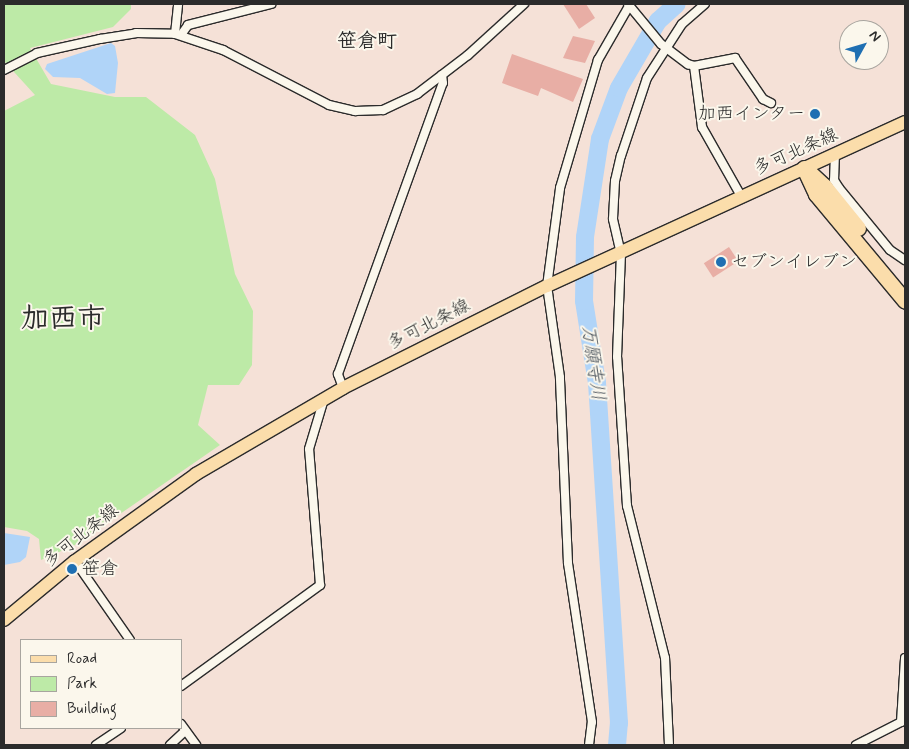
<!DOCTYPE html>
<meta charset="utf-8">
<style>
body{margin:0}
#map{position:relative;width:909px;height:749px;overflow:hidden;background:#f5e1d7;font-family:Mynerve,"Klee One",sans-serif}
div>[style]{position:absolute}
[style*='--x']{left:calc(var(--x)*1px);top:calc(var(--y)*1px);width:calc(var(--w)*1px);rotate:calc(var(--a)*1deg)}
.green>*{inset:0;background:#bdeaa7}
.water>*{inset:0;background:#b0d4f8}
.river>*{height:18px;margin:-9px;padding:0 9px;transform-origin:9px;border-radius:9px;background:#b0d4f8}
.building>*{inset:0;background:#e8aea5;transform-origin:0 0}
.roads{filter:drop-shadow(1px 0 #2b2b2b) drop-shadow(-1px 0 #2b2b2b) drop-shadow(0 1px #2b2b2b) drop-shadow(0 -1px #2b2b2b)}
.street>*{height:8px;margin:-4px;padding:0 4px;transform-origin:4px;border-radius:4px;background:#fbf7ec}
.primary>*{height:12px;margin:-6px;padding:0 6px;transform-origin:6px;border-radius:6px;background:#fbddab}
.highway>*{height:15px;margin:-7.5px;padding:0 7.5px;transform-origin:7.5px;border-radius:7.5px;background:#fbddab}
.dots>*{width:14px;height:14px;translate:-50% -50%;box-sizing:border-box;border:2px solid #fbf7ec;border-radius:50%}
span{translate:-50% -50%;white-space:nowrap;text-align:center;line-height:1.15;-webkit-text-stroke:4px #fbf7ec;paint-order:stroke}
.poi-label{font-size:18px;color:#2b2b2b}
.right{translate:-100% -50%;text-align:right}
.left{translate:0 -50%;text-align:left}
.street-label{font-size:18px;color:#2b2b2b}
.water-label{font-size:19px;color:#4c555e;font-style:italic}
.quarter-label{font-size:20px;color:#2b2b2b;font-weight:700}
.town-label{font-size:28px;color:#2b2b2b;font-weight:700}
.frame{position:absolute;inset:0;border:5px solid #2b2b2b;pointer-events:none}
.legend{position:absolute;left:20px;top:639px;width:162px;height:90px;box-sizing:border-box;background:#fbf7ec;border:1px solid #a8a59f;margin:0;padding:6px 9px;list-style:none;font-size:15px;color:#2b2b2b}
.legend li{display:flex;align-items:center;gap:10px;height:25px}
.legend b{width:25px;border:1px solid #a8a59f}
.north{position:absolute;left:839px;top:20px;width:50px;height:50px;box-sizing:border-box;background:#fbf7ec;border:1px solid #a8a59f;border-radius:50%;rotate:51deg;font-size:14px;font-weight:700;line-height:20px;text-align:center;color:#2b2b2b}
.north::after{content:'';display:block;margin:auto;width:18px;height:22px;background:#1f6fb2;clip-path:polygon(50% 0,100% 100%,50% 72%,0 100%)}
</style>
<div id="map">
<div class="green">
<div style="clip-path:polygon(4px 4px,131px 4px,131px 9px,113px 27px,30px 48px,51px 84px,115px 97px,146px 97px,195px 135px,215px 179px,235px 274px,253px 311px,252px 365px,239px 385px,208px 385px,198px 425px,220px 445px,75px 545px,41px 560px,39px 539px,27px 531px,4px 527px,4px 111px,35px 95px,4px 61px)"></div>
</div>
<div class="water">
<div style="clip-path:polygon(111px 43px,115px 46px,118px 63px,115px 93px,107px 94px,80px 78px,53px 77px,45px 69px,47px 64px)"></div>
<div style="clip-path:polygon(4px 533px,30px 537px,26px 557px,20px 562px,4px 565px)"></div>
</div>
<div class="river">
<div style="--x:617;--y:745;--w:22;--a:-85"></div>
<div style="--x:619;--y:723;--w:341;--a:-93.7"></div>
<div style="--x:597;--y:383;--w:83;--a:-99"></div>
<div style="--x:584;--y:301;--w:64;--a:-89.1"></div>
<div style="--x:585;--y:237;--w:99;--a:-81.3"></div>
<div style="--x:600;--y:139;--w:54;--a:-69.6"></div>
<div style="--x:619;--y:88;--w:78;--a:-59.8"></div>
<div style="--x:658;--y:21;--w:25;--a:-42"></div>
</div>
<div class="building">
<div style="clip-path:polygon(563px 4px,586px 4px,595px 18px,579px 29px)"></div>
<div style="clip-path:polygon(573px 36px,595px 41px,585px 63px,563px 58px)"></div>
<div style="clip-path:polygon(512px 54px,583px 79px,573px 102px,541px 88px,538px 96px,502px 83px)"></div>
<div style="left:729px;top:247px;width:17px;height:30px;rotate:57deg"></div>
</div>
<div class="roads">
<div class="street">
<div style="--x:628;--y:4;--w:52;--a:50.5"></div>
<div style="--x:661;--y:44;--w:34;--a:37"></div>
<div style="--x:688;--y:64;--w:6;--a:18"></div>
<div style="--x:694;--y:66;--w:42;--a:-11"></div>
<div style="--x:735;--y:58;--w:50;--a:55.7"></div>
<div style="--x:763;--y:99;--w:9;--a:27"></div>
<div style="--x:175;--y:34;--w:30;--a:-84"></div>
<div style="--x:181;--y:35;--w:12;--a:-55"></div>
<div style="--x:188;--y:25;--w:86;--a:-14.2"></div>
<div style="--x:694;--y:66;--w:62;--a:82.5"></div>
<div style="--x:702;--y:127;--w:79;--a:60.5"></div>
<div style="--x:4;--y:70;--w:37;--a:-27"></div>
<div style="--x:37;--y:53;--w:65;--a:-12.5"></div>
<div style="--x:100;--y:39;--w:36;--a:-9"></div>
<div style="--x:136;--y:33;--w:39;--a:1"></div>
<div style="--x:175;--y:34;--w:51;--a:18.4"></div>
<div style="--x:223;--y:50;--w:119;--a:27.4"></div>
<div style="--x:329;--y:105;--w:27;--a:13"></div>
<div style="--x:355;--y:111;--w:28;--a:-2"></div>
<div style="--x:383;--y:110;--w:38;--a:-25"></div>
<div style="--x:417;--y:94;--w:64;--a:-37.4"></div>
<div style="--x:468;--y:55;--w:76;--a:-42.3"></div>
<div style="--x:835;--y:153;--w:27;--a:92"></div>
<div style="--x:834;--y:180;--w:9;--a:58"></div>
<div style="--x:839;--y:188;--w:80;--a:50.6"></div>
<div style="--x:890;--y:250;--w:18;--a:34"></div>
<div style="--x:343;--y:388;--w:15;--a:-110"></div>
<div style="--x:338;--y:374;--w:309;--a:-70.2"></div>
<div style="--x:443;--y:83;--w:8;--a:-97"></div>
<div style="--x:75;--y:561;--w:96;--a:55.2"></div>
<div style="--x:181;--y:686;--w:172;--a:-36"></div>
<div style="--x:320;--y:585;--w:136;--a:-94.6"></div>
<div style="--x:309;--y:449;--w:52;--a:-73.3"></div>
<div style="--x:901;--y:722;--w:64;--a:-86.4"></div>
<div style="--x:181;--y:724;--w:26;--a:54"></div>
<div style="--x:96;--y:745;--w:30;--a:-34"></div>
<div style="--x:170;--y:745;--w:21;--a:-43"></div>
<div style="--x:589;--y:745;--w:23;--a:-83"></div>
<div style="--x:592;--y:722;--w:161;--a:-98.6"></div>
<div style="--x:568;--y:563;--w:186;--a:-92.5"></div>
<div style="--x:560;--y:377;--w:92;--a:-98.1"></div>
<div style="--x:547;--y:286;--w:99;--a:-82.4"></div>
<div style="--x:560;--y:188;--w:134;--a:-73.5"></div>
<div style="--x:598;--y:60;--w:62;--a:-60.1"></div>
<div style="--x:669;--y:745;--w:87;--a:-92.6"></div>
<div style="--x:665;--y:658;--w:157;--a:-104"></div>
<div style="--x:627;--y:506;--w:149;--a:-93.8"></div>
<div style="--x:617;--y:357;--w:103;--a:-87.8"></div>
<div style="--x:621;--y:254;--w:36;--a:-103"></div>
<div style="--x:613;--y:219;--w:38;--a:-87"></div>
<div style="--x:615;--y:181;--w:26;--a:-77"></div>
<div style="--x:621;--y:156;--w:82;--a:-71.6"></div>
<div style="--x:647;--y:78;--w:64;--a:-57.1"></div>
<div style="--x:682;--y:24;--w:30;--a:-41"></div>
<div style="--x:856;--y:745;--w:55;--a:-27"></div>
</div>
<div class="primary">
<div style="--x:4;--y:620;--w:92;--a:-39.7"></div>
<div style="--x:75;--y:561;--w:149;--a:-35.7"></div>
<div style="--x:196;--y:474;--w:170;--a:-30.3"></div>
<div style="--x:343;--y:388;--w:228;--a:-26.6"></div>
<div style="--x:547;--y:286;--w:394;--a:-24.6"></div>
</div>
<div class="highway">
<div style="--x:804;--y:168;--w:29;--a:65"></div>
<div style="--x:816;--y:194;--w:139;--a:50.2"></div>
<div style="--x:809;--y:172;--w:21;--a:43"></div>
<div style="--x:824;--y:186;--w:54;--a:51"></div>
</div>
</div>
<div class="dots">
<div style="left:815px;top:114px;background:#1f6fb2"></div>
<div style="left:721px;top:262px;background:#1f6fb2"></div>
<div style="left:72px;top:569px;background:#1f6fb2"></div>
</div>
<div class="poi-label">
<span class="right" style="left:805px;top:114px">加西インター</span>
<span class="left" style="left:731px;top:262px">セブンイレブン</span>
<span class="left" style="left:82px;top:569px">笹倉</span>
</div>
<div class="street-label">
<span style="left:796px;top:152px;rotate:-24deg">多可北条線</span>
<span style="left:429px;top:325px;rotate:-27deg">多可北条線</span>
<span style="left:81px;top:536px;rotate:-38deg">多可北条線</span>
</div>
<div class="water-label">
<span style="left:593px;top:363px;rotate:82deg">万願寺川</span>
</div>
<div class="quarter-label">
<span style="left:367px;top:41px">笹倉町</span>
</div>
<div class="town-label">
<span style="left:63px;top:320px">加西市</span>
</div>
<div class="frame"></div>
<ul class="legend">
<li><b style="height:6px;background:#fbddab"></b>Road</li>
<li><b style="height:14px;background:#bdeaa7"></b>Park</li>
<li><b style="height:14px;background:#e8aea5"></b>Building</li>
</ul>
<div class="north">N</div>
</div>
